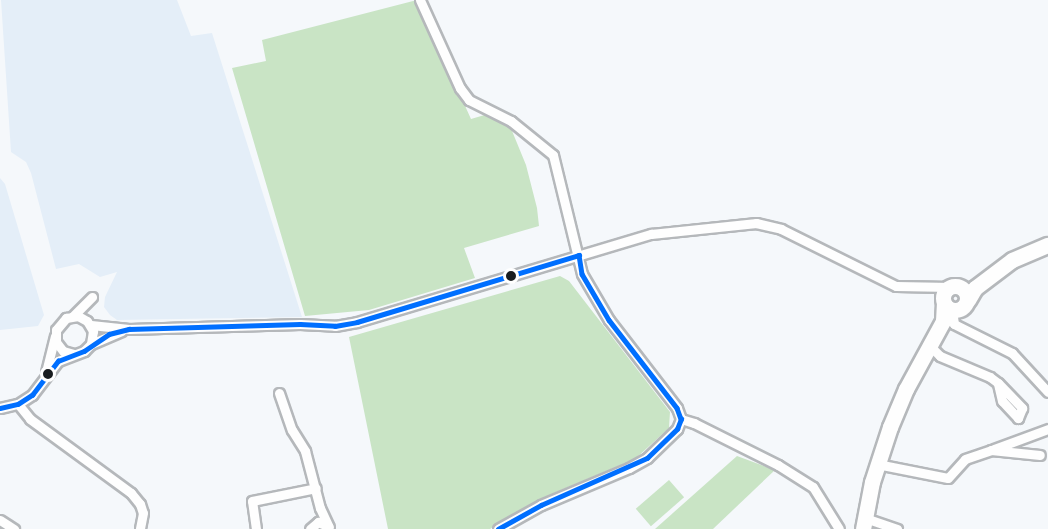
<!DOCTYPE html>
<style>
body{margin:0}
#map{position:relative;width:1048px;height:529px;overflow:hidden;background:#f5f8fb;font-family:"Open Sans",sans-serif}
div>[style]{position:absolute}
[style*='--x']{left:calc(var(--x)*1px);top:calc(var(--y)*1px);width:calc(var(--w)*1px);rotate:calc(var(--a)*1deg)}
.built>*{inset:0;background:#e4eef8}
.green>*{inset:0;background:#c9e4c5;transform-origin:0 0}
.roads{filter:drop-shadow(2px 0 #b5b8bb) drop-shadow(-2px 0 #b5b8bb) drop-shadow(0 2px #b5b8bb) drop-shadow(0 -2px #b5b8bb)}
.street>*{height:9px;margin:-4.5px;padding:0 4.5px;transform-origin:4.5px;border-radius:4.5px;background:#fefefe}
.primary>*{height:15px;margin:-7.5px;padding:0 7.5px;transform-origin:7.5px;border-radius:7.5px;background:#fefefe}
.primary>.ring{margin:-7.5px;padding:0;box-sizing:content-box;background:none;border:15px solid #fefefe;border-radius:50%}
.bus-1>*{height:4.5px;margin:-2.25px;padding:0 2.25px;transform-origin:2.25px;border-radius:2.25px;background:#006fff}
.dots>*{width:16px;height:16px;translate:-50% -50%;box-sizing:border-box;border:3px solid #fff;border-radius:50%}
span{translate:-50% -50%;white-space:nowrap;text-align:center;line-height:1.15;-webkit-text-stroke:5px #fff;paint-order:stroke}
</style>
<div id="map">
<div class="built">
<div style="clip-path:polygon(1px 0,177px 0,191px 36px,212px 33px,302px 317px,117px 320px,110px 315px,104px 307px,105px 297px,117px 272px,100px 277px,79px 264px,56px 269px,31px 173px,26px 162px,11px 152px)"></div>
<div style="clip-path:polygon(0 178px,5px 184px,44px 315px,38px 326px,0 330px)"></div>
</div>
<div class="green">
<div style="clip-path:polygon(417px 0,471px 119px,488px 114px,510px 126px,526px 165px,537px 208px,539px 226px,464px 248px,475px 278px,369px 310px,305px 316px,232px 68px,266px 61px,262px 40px)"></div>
<div style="clip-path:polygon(560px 276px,569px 281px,670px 412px,669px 428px,635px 459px,556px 492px,490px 529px,388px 529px,349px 337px)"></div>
<div style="clip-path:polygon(737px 456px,775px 470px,713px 529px,655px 529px)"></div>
<div style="left:669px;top:480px;width:23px;height:44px;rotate:49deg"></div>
</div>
<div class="roads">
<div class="street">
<div style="--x:420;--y:0;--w:97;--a:65.6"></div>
<div style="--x:460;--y:88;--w:15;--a:53"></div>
<div style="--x:469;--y:100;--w:47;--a:26.6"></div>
<div style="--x:511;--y:121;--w:54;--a:39"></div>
<div style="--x:553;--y:155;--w:122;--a:76.3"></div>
<div style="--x:582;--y:274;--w:53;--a:59.6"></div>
<div style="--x:609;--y:320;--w:111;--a:52.3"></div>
<div style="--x:677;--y:408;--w:12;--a:70"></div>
<div style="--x:73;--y:316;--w:27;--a:-45"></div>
<div style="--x:953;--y:317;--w:7;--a:82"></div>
<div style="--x:954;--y:324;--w:65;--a:26.6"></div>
<div style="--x:1012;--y:353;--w:53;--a:47.3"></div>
<div style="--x:91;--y:325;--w:38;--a:6"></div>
<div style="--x:129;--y:329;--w:171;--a:-1.7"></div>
<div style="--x:300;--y:324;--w:35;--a:3"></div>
<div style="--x:335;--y:326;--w:22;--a:-10"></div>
<div style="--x:357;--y:322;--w:307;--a:-16.7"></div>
<div style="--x:651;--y:234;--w:106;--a:-6"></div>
<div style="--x:756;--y:223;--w:26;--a:13"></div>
<div style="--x:781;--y:229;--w:128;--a:26.4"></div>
<div style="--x:896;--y:286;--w:55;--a:1"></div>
<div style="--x:930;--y:346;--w:14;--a:45"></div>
<div style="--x:940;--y:356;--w:54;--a:22.8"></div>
<div style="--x:990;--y:377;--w:10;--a:37"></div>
<div style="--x:998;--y:383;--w:35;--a:46"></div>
<div style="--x:1022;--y:408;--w:11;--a:112"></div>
<div style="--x:1018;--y:418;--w:23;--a:-133"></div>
<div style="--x:1002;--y:401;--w:18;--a:-103"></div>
<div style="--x:74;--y:354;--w:11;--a:-165"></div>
<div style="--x:63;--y:351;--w:11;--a:-128"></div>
<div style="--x:56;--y:342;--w:12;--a:-90"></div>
<div style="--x:56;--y:330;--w:16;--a:-50"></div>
<div style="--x:66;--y:318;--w:12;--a:-9"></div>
<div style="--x:78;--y:316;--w:10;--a:29"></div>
<div style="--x:87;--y:321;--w:12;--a:59"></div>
<div style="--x:93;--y:331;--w:13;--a:99"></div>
<div style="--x:46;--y:372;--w:37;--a:-76"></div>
<div style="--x:279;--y:393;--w:39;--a:71"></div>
<div style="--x:292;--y:430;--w:25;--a:58"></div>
<div style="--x:305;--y:451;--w:59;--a:75.3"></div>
<div style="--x:320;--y:508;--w:19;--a:65"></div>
<div style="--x:18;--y:404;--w:19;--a:51"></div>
<div style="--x:30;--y:419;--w:125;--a:36.2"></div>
<div style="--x:131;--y:493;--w:14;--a:51"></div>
<div style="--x:140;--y:504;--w:9;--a:72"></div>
<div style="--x:143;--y:513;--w:16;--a:101"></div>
<div style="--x:0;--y:408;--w:18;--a:-13"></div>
<div style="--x:18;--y:404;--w:17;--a:-33"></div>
<div style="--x:32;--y:395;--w:43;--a:-52.6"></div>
<div style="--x:58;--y:361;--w:28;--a:-21"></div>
<div style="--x:84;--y:351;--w:10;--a:-45"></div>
<div style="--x:91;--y:344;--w:33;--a:-23"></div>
<div style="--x:681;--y:419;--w:14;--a:17"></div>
<div style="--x:694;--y:423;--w:94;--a:26.6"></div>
<div style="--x:778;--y:465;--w:41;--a:32.2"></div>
<div style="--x:813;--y:487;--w:49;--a:58.2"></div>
<div style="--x:994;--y:449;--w:58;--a:-20.3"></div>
<div style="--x:877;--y:464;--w:72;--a:11.2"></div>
<div style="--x:948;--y:478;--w:25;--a:-48"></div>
<div style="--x:965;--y:459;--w:28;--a:-19"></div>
<div style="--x:991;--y:450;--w:49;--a:5.8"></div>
<div style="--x:865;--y:518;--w:34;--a:19"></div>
<div style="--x:0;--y:520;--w:17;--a:33"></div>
<div style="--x:256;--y:529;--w:28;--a:-98"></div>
<div style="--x:252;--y:501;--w:65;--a:-11.5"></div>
<div style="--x:310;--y:529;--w:11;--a:-41"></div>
<div style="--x:318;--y:522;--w:12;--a:24"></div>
<div style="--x:498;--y:529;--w:49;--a:-29.2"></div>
<div style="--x:541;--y:505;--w:95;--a:-22.8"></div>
<div style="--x:629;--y:468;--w:21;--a:-29"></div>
<div style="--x:647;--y:458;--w:42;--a:-44"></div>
<div style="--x:677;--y:429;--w:11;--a:-68"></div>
</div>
<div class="primary">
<div class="ring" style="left:943px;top:286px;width:9px;height:9px"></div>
<div style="--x:968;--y:300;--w:14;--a:-60"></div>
<div style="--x:975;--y:288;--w:46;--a:-37.1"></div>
<div style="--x:1012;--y:260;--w:39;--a:-23"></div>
<div style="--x:863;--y:529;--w:48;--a:-79.2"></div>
<div style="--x:872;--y:482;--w:58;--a:-71.9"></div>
<div style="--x:890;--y:427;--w:41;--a:-67.2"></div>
<div style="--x:906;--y:389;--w:77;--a:-61.4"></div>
<div style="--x:943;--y:321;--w:17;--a:-87"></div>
</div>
</div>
<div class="bus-1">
<div style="--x:579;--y:255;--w:19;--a:81"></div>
<div style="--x:582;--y:274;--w:53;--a:59.6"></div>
<div style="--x:609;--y:320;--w:111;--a:52.3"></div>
<div style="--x:677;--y:408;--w:12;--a:70"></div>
<div style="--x:0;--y:408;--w:18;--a:-13"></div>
<div style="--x:18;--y:404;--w:17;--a:-33"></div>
<div style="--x:32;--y:395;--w:43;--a:-52.6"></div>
<div style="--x:58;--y:361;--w:28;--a:-21"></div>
<div style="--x:84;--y:351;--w:30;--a:-34"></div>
<div style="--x:109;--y:334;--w:21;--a:-14"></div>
<div style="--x:129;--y:329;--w:171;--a:-1.7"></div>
<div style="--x:300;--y:324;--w:35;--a:3"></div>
<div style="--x:335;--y:326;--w:22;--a:-10"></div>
<div style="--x:357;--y:322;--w:232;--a:-16.8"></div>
<div style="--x:498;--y:529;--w:49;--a:-29.2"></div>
<div style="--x:541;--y:505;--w:116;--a:-23.9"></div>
<div style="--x:647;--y:458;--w:42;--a:-44"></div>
<div style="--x:677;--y:429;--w:11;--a:-68"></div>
</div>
<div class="dots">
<div style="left:511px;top:276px;background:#191d20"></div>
<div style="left:48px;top:374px;background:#191d20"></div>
</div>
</div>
